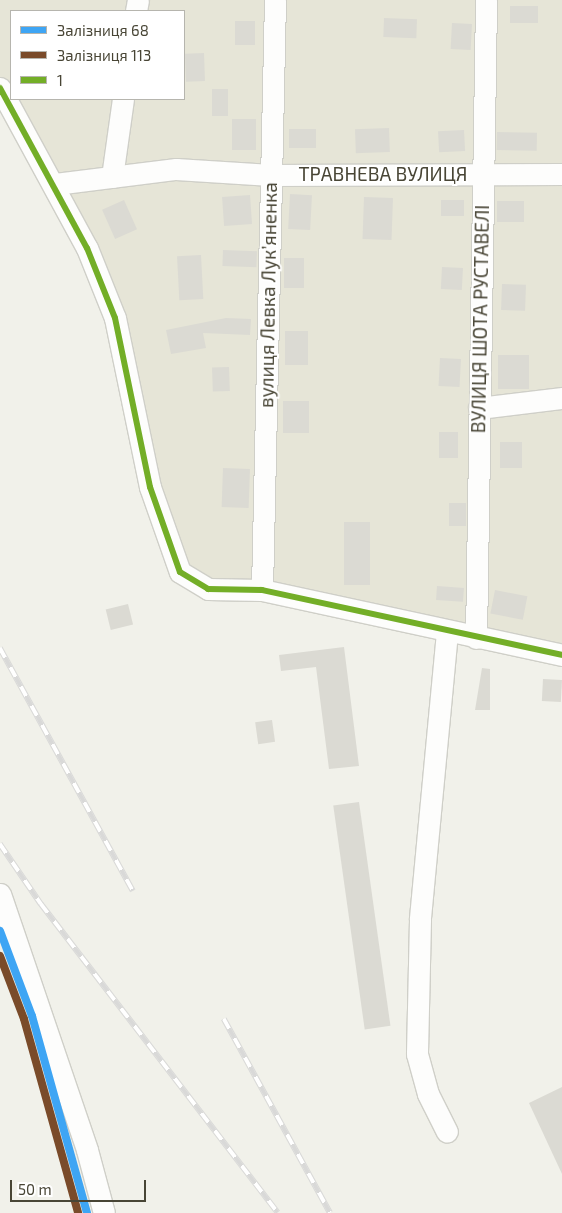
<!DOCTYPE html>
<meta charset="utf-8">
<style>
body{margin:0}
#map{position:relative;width:562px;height:1213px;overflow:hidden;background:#f1f1ea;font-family:"Exo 2",sans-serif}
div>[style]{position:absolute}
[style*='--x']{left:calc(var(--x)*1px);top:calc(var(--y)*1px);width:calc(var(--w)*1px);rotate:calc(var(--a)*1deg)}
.residential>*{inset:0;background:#e6e5d7}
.building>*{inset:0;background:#dbdad3;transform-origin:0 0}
.roads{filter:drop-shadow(1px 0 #cfcfc8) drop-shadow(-1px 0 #cfcfc8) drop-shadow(0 1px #cfcfc8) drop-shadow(0 -1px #cfcfc8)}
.minor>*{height:21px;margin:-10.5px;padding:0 10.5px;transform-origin:10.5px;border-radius:10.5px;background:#fdfdfc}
.rail>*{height:5.5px;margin-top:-2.75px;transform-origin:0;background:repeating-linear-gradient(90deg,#fff 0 11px,#d9d9d8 0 22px);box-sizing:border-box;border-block:1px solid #d9d9d8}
.bus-1>*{height:6px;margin:-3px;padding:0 3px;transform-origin:3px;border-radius:3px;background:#73ae27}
.rail-1>*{height:8px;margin:-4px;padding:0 4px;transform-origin:4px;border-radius:4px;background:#3ea5f4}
.rail-2>*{height:8px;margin:-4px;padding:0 4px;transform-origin:4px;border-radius:4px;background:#7a4b2a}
span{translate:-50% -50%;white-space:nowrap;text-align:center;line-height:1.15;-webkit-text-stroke:4px #fff;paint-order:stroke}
.street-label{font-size:19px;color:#484535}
.legend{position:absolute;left:10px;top:10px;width:175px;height:90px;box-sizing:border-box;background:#fff;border:1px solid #b6b5ae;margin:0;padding:6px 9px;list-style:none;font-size:15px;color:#484535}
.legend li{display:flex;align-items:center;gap:10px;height:25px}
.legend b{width:25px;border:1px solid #b6b5ae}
.scale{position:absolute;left:10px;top:1180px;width:136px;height:22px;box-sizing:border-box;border:2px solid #484535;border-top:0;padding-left:6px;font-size:15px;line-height:18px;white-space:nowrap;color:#484535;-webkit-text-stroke:4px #fff;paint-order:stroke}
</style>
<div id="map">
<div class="residential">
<div style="clip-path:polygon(evenodd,0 0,562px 0,562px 655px,180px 572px,115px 318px,0 88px,0 0,11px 11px,184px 11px,184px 99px,11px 99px,11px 11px)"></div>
</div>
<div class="building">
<div style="left:510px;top:6px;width:28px;height:17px"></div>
<div style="left:384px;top:18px;width:33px;height:19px;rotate:2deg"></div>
<div style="left:235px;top:21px;width:20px;height:24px"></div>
<div style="left:452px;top:23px;width:20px;height:26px;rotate:3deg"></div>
<div style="left:204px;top:53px;width:28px;height:19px;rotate:88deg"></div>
<div style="left:212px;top:89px;width:16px;height:27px"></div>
<div style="left:232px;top:119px;width:24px;height:31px"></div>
<div style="left:389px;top:128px;width:24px;height:34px;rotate:88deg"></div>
<div style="left:289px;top:129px;width:27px;height:19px"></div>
<div style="left:464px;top:130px;width:21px;height:26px;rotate:87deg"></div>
<div style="left:497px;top:132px;width:40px;height:18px;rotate:1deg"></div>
<div style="left:290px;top:194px;width:22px;height:35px;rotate:3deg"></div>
<div style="left:250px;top:195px;width:29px;height:28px;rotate:86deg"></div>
<div style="left:364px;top:197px;width:29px;height:42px;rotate:2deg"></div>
<div style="left:124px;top:200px;width:32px;height:24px;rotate:66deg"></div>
<div style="left:441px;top:200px;width:23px;height:16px"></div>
<div style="left:497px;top:201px;width:27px;height:21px"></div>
<div style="left:223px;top:250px;width:34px;height:16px;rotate:2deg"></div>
<div style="left:201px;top:255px;width:44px;height:24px;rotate:87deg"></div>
<div style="left:284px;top:258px;width:20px;height:30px"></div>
<div style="left:442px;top:267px;width:21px;height:22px;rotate:3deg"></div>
<div style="left:502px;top:284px;width:24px;height:26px;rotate:2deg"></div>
<div style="clip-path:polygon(226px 318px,251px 319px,250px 335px,203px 333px,206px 348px,171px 354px,166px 330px)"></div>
<div style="left:308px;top:331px;width:34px;height:23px;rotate:90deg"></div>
<div style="left:498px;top:355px;width:31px;height:34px"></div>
<div style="left:440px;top:358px;width:21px;height:28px;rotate:3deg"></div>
<div style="left:229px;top:367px;width:24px;height:17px;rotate:88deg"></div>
<div style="left:283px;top:401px;width:26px;height:32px"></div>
<div style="left:439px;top:432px;width:19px;height:26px"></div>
<div style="left:500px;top:442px;width:22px;height:26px"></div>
<div style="left:223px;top:468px;width:27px;height:39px;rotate:2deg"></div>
<div style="left:449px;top:503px;width:17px;height:23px"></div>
<div style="left:344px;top:522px;width:26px;height:63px"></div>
<div style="left:437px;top:586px;width:27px;height:14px;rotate:4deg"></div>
<div style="left:495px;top:590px;width:33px;height:24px;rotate:11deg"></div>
<div style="left:128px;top:604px;width:21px;height:23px;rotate:76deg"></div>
<div style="clip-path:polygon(344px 647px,359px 766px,329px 769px,316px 667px,281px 671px,279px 655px)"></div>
<div style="clip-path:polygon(482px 668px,490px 669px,490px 710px,475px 710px)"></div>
<div style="left:543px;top:679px;width:19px;height:22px;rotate:3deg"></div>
<div style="left:272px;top:720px;width:22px;height:17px;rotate:82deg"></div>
<div style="left:359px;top:802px;width:226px;height:26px;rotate:82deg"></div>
<div style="clip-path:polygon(562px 1087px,562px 1174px,529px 1103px)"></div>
</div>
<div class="roads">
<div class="minor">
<div style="--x:136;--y:11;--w:11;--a:-80"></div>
<div style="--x:0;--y:88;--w:182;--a:61.5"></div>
<div style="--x:87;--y:248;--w:75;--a:68.2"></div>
<div style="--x:115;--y:318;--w:173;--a:78.3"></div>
<div style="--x:150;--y:487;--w:90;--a:70.6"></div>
<div style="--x:180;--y:572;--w:33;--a:31"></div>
<div style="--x:208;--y:589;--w:54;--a:1.1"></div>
<div style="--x:262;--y:590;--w:307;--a:12.2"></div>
<div style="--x:112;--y:177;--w:79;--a:-82"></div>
<div style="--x:55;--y:184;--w:122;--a:-7.1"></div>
<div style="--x:176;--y:169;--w:95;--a:3.6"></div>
<div style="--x:271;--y:175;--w:291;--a:-0.2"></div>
<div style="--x:479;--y:408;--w:84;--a:-6.9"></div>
<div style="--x:262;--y:590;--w:590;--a:-88.74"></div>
<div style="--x:447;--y:632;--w:289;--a:95.4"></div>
<div style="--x:420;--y:920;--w:134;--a:91.3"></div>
<div style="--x:417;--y:1054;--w:41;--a:74.6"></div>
<div style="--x:428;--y:1094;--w:42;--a:63.4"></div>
<div style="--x:476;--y:638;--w:638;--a:-89.1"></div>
<div style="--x:0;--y:894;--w:270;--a:71.2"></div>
<div style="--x:87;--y:1150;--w:65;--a:74.9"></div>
</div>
</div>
<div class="rail">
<div style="--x:0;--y:648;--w:277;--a:61.3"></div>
<div style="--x:0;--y:844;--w:73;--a:55.7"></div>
<div style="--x:41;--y:904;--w:389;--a:52.5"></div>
<div style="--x:224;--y:1019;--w:221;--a:61.3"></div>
</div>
<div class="bus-1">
<div style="--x:0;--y:88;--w:182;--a:61.5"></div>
<div style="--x:87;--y:248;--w:75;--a:68.2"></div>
<div style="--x:115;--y:318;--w:173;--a:78.3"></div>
<div style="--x:150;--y:487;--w:90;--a:70.6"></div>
<div style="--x:180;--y:572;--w:33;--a:31"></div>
<div style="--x:208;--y:589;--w:54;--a:1.1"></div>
<div style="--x:262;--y:590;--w:307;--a:12.2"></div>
</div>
<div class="rail-1">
<div style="--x:0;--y:931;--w:91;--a:69.4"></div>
<div style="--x:32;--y:1016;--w:205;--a:74.4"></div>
</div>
<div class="rail-2">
<div style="--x:0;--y:956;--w:67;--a:69.1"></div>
<div style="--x:24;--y:1019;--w:201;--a:74.4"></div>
</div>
<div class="street-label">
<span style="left:383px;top:174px">ТРАВНЕВА ВУЛИЦЯ</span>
<span style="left:268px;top:295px;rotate:-89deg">вулиця Левка Лукʼяненка</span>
<span style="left:480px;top:319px;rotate:-89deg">ВУЛИЦЯ ШОТА РУСТАВЕЛІ</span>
</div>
<ul class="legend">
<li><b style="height:6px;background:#3ea5f4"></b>Залізниця 68</li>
<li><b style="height:6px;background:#7a4b2a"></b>Залізниця 113</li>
<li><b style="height:6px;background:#73ae27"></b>1</li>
</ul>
<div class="scale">50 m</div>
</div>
